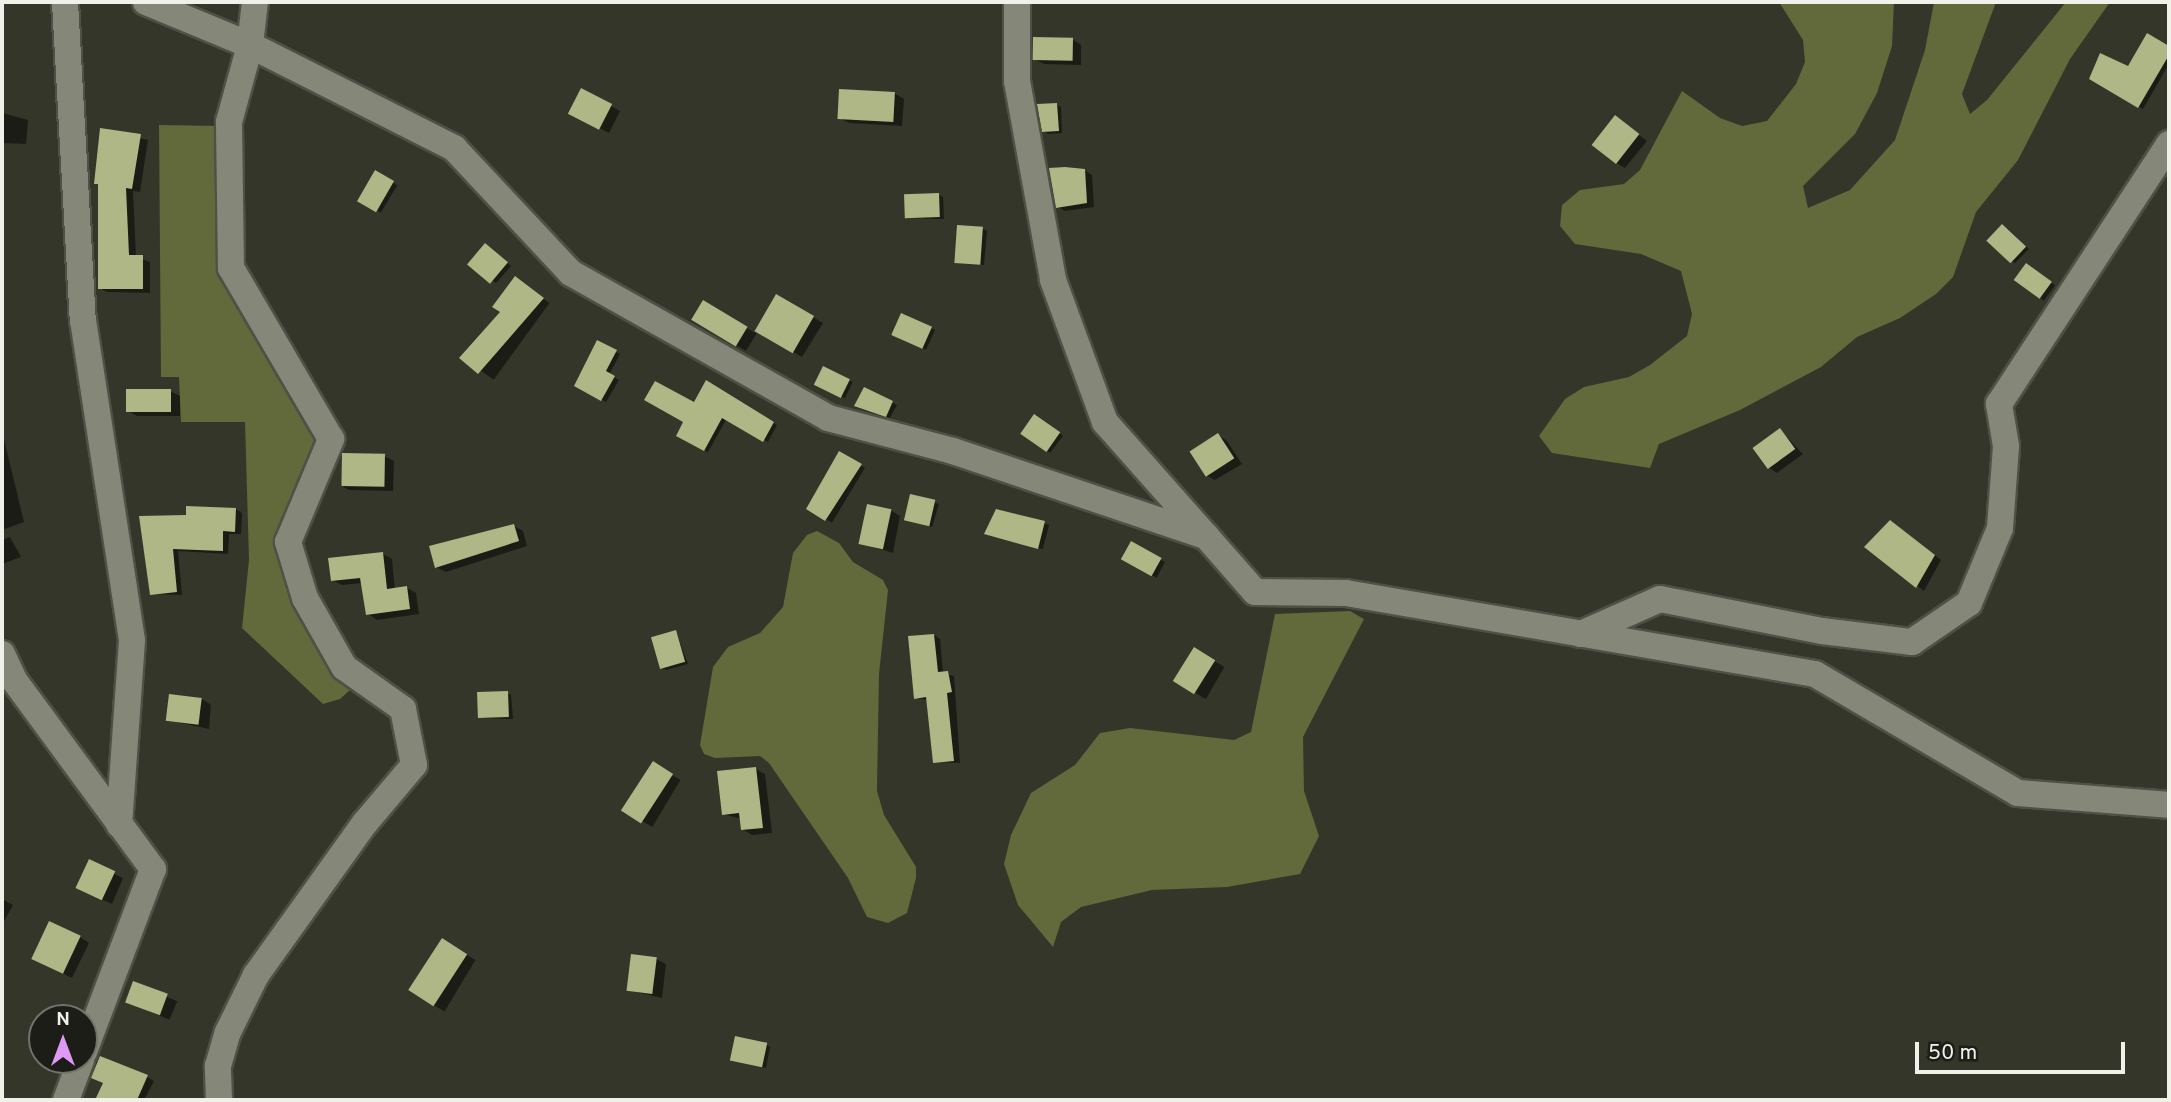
<!DOCTYPE html>
<style>
body{margin:0}
#map{position:relative;width:2171px;height:1102px;overflow:hidden;background:#343629;font-family:Overpass,sans-serif}
div>[style]{position:absolute}
[style*='--x']{left:calc(var(--x)*1px);top:calc(var(--y)*1px);width:calc(var(--w)*1px);rotate:calc(var(--a)*1deg)}
.forest>*{inset:0;background:#62693a}
.shadow>*{inset:0;background:#0007;transform-origin:0 0}
.building>*{inset:0;background:#aeb785;transform-origin:0 0}
.roads{filter:drop-shadow(2px 0 #4f5146) drop-shadow(-2px 0 #4f5146) drop-shadow(0 2px #4f5146) drop-shadow(0 -2px #4f5146)}
.minor>*{height:26px;margin:-13px;padding:0 13px;transform-origin:13px;border-radius:13px;background:#858879}
span{translate:-50% -50%;white-space:nowrap;text-align:center;line-height:1.15;-webkit-text-stroke:7px #1c1d17;paint-order:stroke}
.frame{position:absolute;inset:0;border:4px solid #f0f2ea;pointer-events:none}
.north{position:absolute;left:28px;top:1004px;width:70px;height:70px;box-sizing:border-box;background:#1c1d17;border:2px solid #71726b;border-radius:50%;rotate:0deg;font-size:19px;font-weight:700;line-height:28px;text-align:center;color:#f0f2ea}
.north::after{content:'';display:block;margin:auto;width:24px;height:32px;background:#dd99f4;clip-path:polygon(50% 0,100% 100%,50% 72%,0 100%)}
.scale{position:absolute;left:1915px;top:1042px;width:210px;height:32px;box-sizing:border-box;border:4px solid #f0f2ea;border-top:0;padding-left:9px;font-size:21px;line-height:24px;white-space:nowrap;color:#f0f2ea;-webkit-text-stroke:5px #1c1d17;paint-order:stroke}
</style>
<div id="map">
<div class="forest">
<div style="clip-path:polygon(1779px 2px,1894px 2px,1892px 46px,1877px 93px,1855px 134px,1803px 186px,1808px 208px,1850px 190px,1895px 140px,1925px 50px,1934px 2px,1996px 2px,1962px 94px,1970px 114px,1987px 100px,2066px 2px,2110px 2px,2070px 59px,2018px 160px,1976px 212px,1953px 277px,1936px 294px,1900px 318px,1857px 337px,1821px 367px,1740px 410px,1659px 444px,1650px 468px,1552px 453px,1539px 436px,1565px 399px,1584px 387px,1629px 377px,1650px 365px,1687px 336px,1692px 314px,1681px 271px,1641px 254px,1575px 244px,1560px 226px,1562px 205px,1580px 190px,1624px 184px,1640px 170px,1682px 91px,1720px 118px,1742px 126px,1767px 121px,1796px 84px,1805px 62px,1803px 40px)"></div>
<div style="clip-path:polygon(159px 125px,222px 126px,225px 269px,319px 438px,278px 526px,293px 597px,351px 689px,340px 699px,323px 704px,242px 628px,249px 560px,245px 422px,181px 422px,179px 377px,161px 377px)"></div>
<div style="clip-path:polygon(817px 531px,839px 543px,853px 562px,883px 580px,888px 590px,879px 674px,877px 791px,884px 815px,916px 867px,916px 878px,907px 913px,888px 923px,867px 917px,848px 878px,769px 763px,760px 756px,715px 758px,704px 754px,700px 745px,713px 667px,728px 647px,760px 633px,783px 607px,793px 553px,807px 535px)"></div>
<div style="clip-path:polygon(1350px 611px,1364px 619px,1303px 737px,1304px 791px,1319px 836px,1300px 874px,1227px 887px,1152px 890px,1081px 907px,1061px 922px,1053px 947px,1018px 905px,1004px 864px,1011px 835px,1031px 793px,1075px 765px,1100px 733px,1130px 728px,1234px 740px,1251px 732px,1275px 614px)"></div>
</div>
<div class="shadow">
<div style="clip-path:polygon(2147px 35px,2169px 48px,2169px 64px,2143px 109px,2092px 78px,2129px 68px)"></div>
<div style="clip-path:polygon(1072px 39px,1081px 45px,1081px 65px,1044px 64px,1034px 59px)"></div>
<div style="clip-path:polygon(894px 93px,904px 99px,902px 126px,849px 123px,840px 118px)"></div>
<div style="clip-path:polygon(1057px 105px,1061px 107px,1062px 133px,1048px 134px,1044px 131px)"></div>
<div style="clip-path:polygon(611px 106px,620px 111px,609px 133px,580px 118px)"></div>
<div style="clip-path:polygon(2px 113px,28px 120px,26px 144px,2px 143px)"></div>
<div style="clip-path:polygon(1615px 117px,1647px 141px,1625px 168px,1616px 163px)"></div>
<div style="clip-path:polygon(102px 130px,148px 140px,140px 192px,133px 191px,136px 257px,150px 262px,150px 293px,107px 292px,100px 288px,99px 185px,96px 183px)"></div>
<div style="clip-path:polygon(1084px 170px,1092px 175px,1094px 207px,1065px 211px,1058px 207px)"></div>
<div style="left:375px;top:172px;width:26px;height:32px;rotate:31deg"></div>
<div style="clip-path:polygon(939px 195px,943px 197px,944px 219px,907px 218px)"></div>
<div style="clip-path:polygon(2007px 228px,2029px 249px,2015px 263px,2011px 261px)"></div>
<div style="clip-path:polygon(983px 229px,987px 231px,984px 265px,957px 262px)"></div>
<div style="clip-path:polygon(489px 247px,511px 266px,496px 283px,469px 264px)"></div>
<div style="left:2030px;top:267px;width:31px;height:19px;rotate:36deg"></div>
<div style="left:522px;top:283px;width:34px;height:95px;rotate:36deg"></div>
<div style="clip-path:polygon(777px 296px,823px 323px,802px 357px,758px 331px,746px 351px,694px 320px,704px 302px,755px 333px)"></div>
<div style="clip-path:polygon(931px 328px,935px 330px,926px 350px,897px 336px)"></div>
<div style="clip-path:polygon(598px 342px,620px 354px,609px 375px,619px 380px,606px 402px,577px 386px)"></div>
<div style="left:824px;top:368px;width:32px;height:18px;rotate:26deg"></div>
<div style="clip-path:polygon(707px 383px,777px 425px,768px 442px,727px 418px,708px 452px,678px 435px)"></div>
<div style="clip-path:polygon(865px 389px,897px 405px,890px 418px,860px 408px)"></div>
<div style="clip-path:polygon(170px 391px,180px 396px,180px 416px,137px 416px,128px 411px)"></div>
<div style="clip-path:polygon(1039px 419px,1063px 436px,1050px 453px,1022px 434px)"></div>
<div style="clip-path:polygon(1780px 430px,1803px 454px,1777px 473px,1768px 467px)"></div>
<div style="clip-path:polygon(2px 431px,24px 522px,2px 530px)"></div>
<div style="clip-path:polygon(1218px 435px,1227px 441px,1242px 464px,1215px 480px,1206px 475px)"></div>
<div style="left:840px;top:453px;width:29px;height:64px;rotate:31deg"></div>
<div style="clip-path:polygon(384px 456px,394px 461px,393px 491px,349px 490px,340px 485px)"></div>
<div style="left:911px;top:496px;width:29px;height:24px;rotate:16deg"></div>
<div style="clip-path:polygon(236px 509px,242px 513px,241px 534px,229px 534px,228px 554px,178px 551px,182px 595px,151px 594px,188px 517px)"></div>
<div style="clip-path:polygon(890px 510px,900px 516px,893px 553px,861px 543px)"></div>
<div style="left:997px;top:511px;width:54px;height:25px;rotate:15deg"></div>
<div style="clip-path:polygon(514px 526px,523px 531px,527px 546px,446px 572px,436px 567px)"></div>
<div style="clip-path:polygon(1897px 526px,1941px 560px,1924px 591px,1867px 547px)"></div>
<div style="clip-path:polygon(10px 537px,21px 557px,2px 564px,2px 540px)"></div>
<div style="left:1131px;top:543px;width:39px;height:18px;rotate:29deg"></div>
<div style="clip-path:polygon(383px 554px,392px 559px,395px 590px,407px 588px,416px 593px,419px 614px,377px 620px,368px 614px,362px 583px,342px 585px,332px 580px)"></div>
<div style="clip-path:polygon(676px 632px,688px 664px,666px 670px,662px 668px)"></div>
<div style="clip-path:polygon(934px 635px,940px 639px,943px 673px,954px 676px,960px 763px,935px 762px,928px 700px,916px 698px)"></div>
<div style="left:1195px;top:650px;width:34px;height:37px;rotate:30deg"></div>
<div style="clip-path:polygon(507px 693px,511px 695px,513px 719px,480px 718px)"></div>
<div style="clip-path:polygon(202px 699px,211px 705px,209px 729px,168px 720px)"></div>
<div style="left:654px;top:764px;width:31px;height:55px;rotate:31deg"></div>
<div style="clip-path:polygon(756px 769px,765px 774px,772px 833px,752px 835px,742px 829px,741px 819px,723px 814px)"></div>
<div style="clip-path:polygon(90px 862px,123px 878px,112px 904px,87px 893px)"></div>
<div style="clip-path:polygon(2px 899px,13px 905px,2px 925px)"></div>
<div style="clip-path:polygon(80px 937px,89px 943px,72px 978px,42px 963px)"></div>
<div style="left:442px;top:940px;width:39px;height:60px;rotate:31deg"></div>
<div style="clip-path:polygon(656px 959px,666px 964px,662px 998px,628px 990px)"></div>
<div style="left:134px;top:983px;width:47px;height:20px;rotate:23deg"></div>
<div style="clip-path:polygon(766px 1044px,770px 1047px,766px 1068px,732px 1059px)"></div>
<div style="clip-path:polygon(147px 1077px,154px 1081px,144px 1100px,97px 1100px,105px 1083px)"></div>
</div>
<div class="building">
<div style="clip-path:polygon(2147px 33px,2169px 46px,2169px 55px,2138px 108px,2089px 79px,2100px 53px,2128px 66px)"></div>
<div style="left:1033px;top:37px;width:40px;height:23px;rotate:1deg"></div>
<div style="left:581px;top:88px;width:35px;height:29px;rotate:27deg"></div>
<div style="left:839px;top:89px;width:56px;height:30px;rotate:3deg"></div>
<div style="clip-path:polygon(1057px 103px,1059px 131px,1042px 132px,1037px 104px)"></div>
<div style="left:1615px;top:115px;width:31px;height:38px;rotate:38deg"></div>
<div style="clip-path:polygon(100px 128px,141px 134px,132px 189px,126px 188px,129px 255px,143px 255px,143px 289px,98px 289px,98px 184px,94px 184px)"></div>
<div style="clip-path:polygon(1065px 167px,1085px 169px,1087px 203px,1056px 208px,1049px 168px)"></div>
<div style="left:375px;top:170px;width:22px;height:36px;rotate:30deg"></div>
<div style="left:939px;top:193px;width:24px;height:35px;rotate:88deg"></div>
<div style="left:2002px;top:224px;width:33px;height:23px;rotate:43deg"></div>
<div style="left:957px;top:225px;width:26px;height:38px;rotate:4deg"></div>
<div style="left:485px;top:243px;width:30px;height:28px;rotate:40deg"></div>
<div style="left:2026px;top:263px;width:32px;height:21px;rotate:36deg"></div>
<div style="clip-path:polygon(515px 276px,544px 298px,478px 374px,459px 358px,500px 312px,492px 307px)"></div>
<div style="left:776px;top:294px;width:44px;height:43px;rotate:30deg"></div>
<div style="left:703px;top:300px;width:52px;height:23px;rotate:31deg"></div>
<div style="left:901px;top:313px;width:34px;height:24px;rotate:24deg"></div>
<div style="clip-path:polygon(597px 340px,617px 350px,606px 371px,615px 376px,601px 401px,574px 386px)"></div>
<div style="left:823px;top:366px;width:30px;height:21px;rotate:26deg"></div>
<div style="clip-path:polygon(706px 380px,774px 422px,763px 442px,722px 418px,704px 451px,676px 436px,683px 422px,644px 400px,655px 381px,694px 402px)"></div>
<div style="clip-path:polygon(864px 387px,893px 401px,886px 417px,854px 406px)"></div>
<div style="left:171px;top:389px;width:23px;height:45px;rotate:90deg"></div>
<div style="left:1034px;top:414px;width:32px;height:24px;rotate:35deg"></div>
<div style="left:1780px;top:428px;width:26px;height:34px;rotate:54deg"></div>
<div style="left:1218px;top:433px;width:30px;height:34px;rotate:57deg"></div>
<div style="clip-path:polygon(839px 451px,862px 464px,825px 521px,806px 509px)"></div>
<div style="left:342px;top:453px;width:43px;height:33px;rotate:1deg"></div>
<div style="left:910px;top:494px;width:26px;height:27px;rotate:13deg"></div>
<div style="left:867px;top:504px;width:25px;height:41px;rotate:12deg"></div>
<div style="clip-path:polygon(186px 506px,236px 508px,235px 532px,223px 531px,223px 551px,173px 549px,177px 592px,150px 595px,139px 516px,186px 515px)"></div>
<div style="clip-path:polygon(996px 509px,1045px 521px,1038px 549px,984px 534px)"></div>
<div style="clip-path:polygon(1890px 520px,1935px 555px,1916px 588px,1864px 547px)"></div>
<div style="clip-path:polygon(514px 524px,519px 541px,435px 568px,429px 546px)"></div>
<div style="left:1131px;top:541px;width:35px;height:21px;rotate:29deg"></div>
<div style="clip-path:polygon(383px 552px,387px 589px,407px 586px,410px 609px,366px 615px,360px 578px,331px 581px,328px 558px)"></div>
<div style="left:676px;top:630px;width:33px;height:26px;rotate:74deg"></div>
<div style="clip-path:polygon(934px 634px,938px 672px,948px 671px,952px 692px,947px 693px,954px 761px,933px 763px,926px 697px,914px 699px,908px 636px)"></div>
<div style="left:1194px;top:647px;width:25px;height:40px;rotate:32deg"></div>
<div style="left:508px;top:691px;width:26px;height:31px;rotate:88deg"></div>
<div style="left:169px;top:694px;width:33px;height:27px;rotate:7deg"></div>
<div style="left:653px;top:761px;width:24px;height:59px;rotate:33deg"></div>
<div style="clip-path:polygon(756px 767px,763px 828px,741px 830px,739px 813px,722px 815px,717px 771px)"></div>
<div style="left:89px;top:859px;width:29px;height:32px;rotate:25deg"></div>
<div style="left:49px;top:921px;width:35px;height:42px;rotate:25deg"></div>
<div style="left:442px;top:938px;width:30px;height:62px;rotate:33deg"></div>
<div style="left:631px;top:954px;width:26px;height:37px;rotate:7deg"></div>
<div style="left:133px;top:981px;width:37px;height:23px;rotate:20deg"></div>
<div style="left:735px;top:1036px;width:33px;height:25px;rotate:12deg"></div>
<div style="clip-path:polygon(100px 1056px,148px 1075px,137px 1100px,95px 1100px,103px 1083px,91px 1078px)"></div>
</div>
<div class="roads">
<div class="minor">
<div style="--x:65;--y:2;--w:319;--a:86.8"></div>
<div style="--x:83;--y:320;--w:324;--a:81.3"></div>
<div style="--x:132;--y:640;--w:185;--a:94"></div>
<div style="--x:146;--y:2;--w:113;--a:22.5"></div>
<div style="--x:250;--y:45;--w:229;--a:26.8"></div>
<div style="--x:454;--y:148;--w:171;--a:46.9"></div>
<div style="--x:571;--y:273;--w:295;--a:29.4"></div>
<div style="--x:828;--y:418;--w:129;--a:14.8"></div>
<div style="--x:953;--y:451;--w:267;--a:18.6"></div>
<div style="--x:1206;--y:536;--w:74;--a:48.8"></div>
<div style="--x:1255;--y:592;--w:91;--a:0.6"></div>
<div style="--x:1346;--y:593;--w:476;--a:9.8"></div>
<div style="--x:1815;--y:674;--w:235;--a:30.4"></div>
<div style="--x:2018;--y:793;--w:151;--a:4.5"></div>
<div style="--x:1017;--y:2;--w:79;--a:90"></div>
<div style="--x:1017;--y:81;--w:202;--a:79.7"></div>
<div style="--x:1053;--y:280;--w:151;--a:69.9"></div>
<div style="--x:1105;--y:422;--w:149;--a:48.5"></div>
<div style="--x:1581;--y:634;--w:86;--a:-23.9"></div>
<div style="--x:1660;--y:599;--w:165;--a:11.2"></div>
<div style="--x:1822;--y:631;--w:91;--a:7"></div>
<div style="--x:1912;--y:642;--w:69;--a:-34.4"></div>
<div style="--x:1969;--y:603;--w:81;--a:-67.5"></div>
<div style="--x:2000;--y:528;--w:82;--a:-85.8"></div>
<div style="--x:2006;--y:446;--w:43;--a:-99.5"></div>
<div style="--x:1999;--y:404;--w:311;--a:-56.8"></div>
<div style="--x:2;--y:654;--w:29;--a:65"></div>
<div style="--x:14;--y:680;--w:235;--a:53.7"></div>
<div style="--x:153;--y:869;--w:196;--a:110.7"></div>
<div style="--x:66;--y:1100;--w:43;--a:-69.4"></div>
<div style="--x:219;--y:1100;--w:34;--a:-92"></div>
<div style="--x:218;--y:1066;--w:35;--a:-74"></div>
<div style="--x:228;--y:1032;--w:64;--a:-63.8"></div>
<div style="--x:256;--y:975;--w:187;--a:-54.4"></div>
<div style="--x:365;--y:823;--w:76;--a:-49.8"></div>
<div style="--x:414;--y:765;--w:57;--a:-101.1"></div>
<div style="--x:403;--y:709;--w:72;--a:-144.6"></div>
<div style="--x:344;--y:667;--w:79;--a:-119.5"></div>
<div style="--x:305;--y:598;--w:59;--a:-106.9"></div>
<div style="--x:288;--y:542;--w:112;--a:-67.3"></div>
<div style="--x:331;--y:439;--w:198;--a:-120.3"></div>
<div style="--x:231;--y:268;--w:146;--a:-90.8"></div>
<div style="--x:229;--y:122;--w:80;--a:-74.7"></div>
<div style="--x:250;--y:45;--w:43;--a:-83.4"></div>
</div>
</div>
<div class="frame"></div>
<div class="north">N</div>
<div class="scale">50 m</div>
</div>
